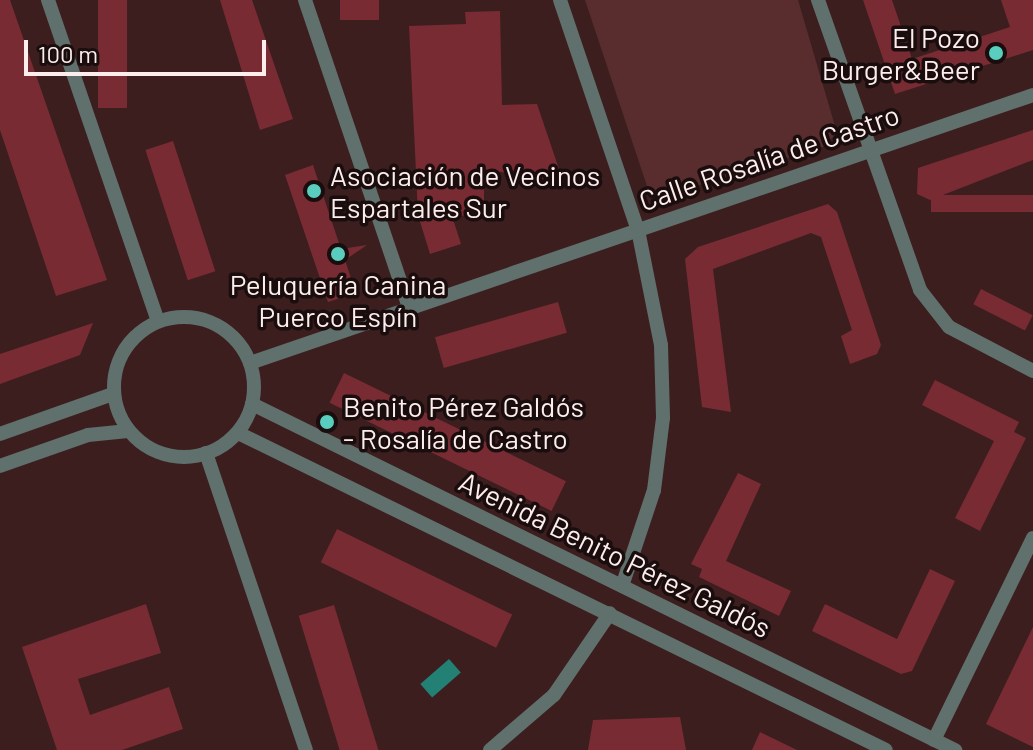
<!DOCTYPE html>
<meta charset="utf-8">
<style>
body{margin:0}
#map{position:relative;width:1033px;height:750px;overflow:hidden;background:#3c1e1f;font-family:Barlow,sans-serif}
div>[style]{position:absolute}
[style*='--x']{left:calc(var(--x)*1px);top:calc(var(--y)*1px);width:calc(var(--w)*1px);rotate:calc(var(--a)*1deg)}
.green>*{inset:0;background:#592d2e}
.water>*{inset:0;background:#238075;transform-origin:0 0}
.building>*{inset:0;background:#782b32;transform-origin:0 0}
.minor>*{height:14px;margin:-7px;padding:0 7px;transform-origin:7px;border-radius:7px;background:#5f706d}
.minor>.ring{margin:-7px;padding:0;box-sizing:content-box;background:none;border:14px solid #5f706d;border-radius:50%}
.dots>*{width:22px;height:22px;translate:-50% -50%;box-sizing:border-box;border:4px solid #1a0d0d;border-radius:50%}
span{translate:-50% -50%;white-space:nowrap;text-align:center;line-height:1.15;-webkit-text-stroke:7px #1a0d0d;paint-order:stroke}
.poi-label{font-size:28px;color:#feeded}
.right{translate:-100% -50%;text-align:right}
.left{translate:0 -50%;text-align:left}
.street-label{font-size:28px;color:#feeded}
.scale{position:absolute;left:24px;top:40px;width:242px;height:36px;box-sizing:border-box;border:4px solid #feeded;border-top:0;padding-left:10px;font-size:24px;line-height:28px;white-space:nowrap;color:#feeded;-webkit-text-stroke:6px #1a0d0d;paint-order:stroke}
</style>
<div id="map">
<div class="green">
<div style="clip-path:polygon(585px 0,798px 0,837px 133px,823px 147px,664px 196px,647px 186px)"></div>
</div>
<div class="water">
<div style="left:449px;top:659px;width:18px;height:38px;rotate:49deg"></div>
</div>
<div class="building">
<div style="clip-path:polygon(0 0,10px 0,107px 280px,56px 296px,0 130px)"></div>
<div style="left:98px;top:0;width:29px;height:108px"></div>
<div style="clip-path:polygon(220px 0,252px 0,293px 119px,260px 130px)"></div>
<div style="left:340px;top:0;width:39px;height:20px"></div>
<div style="clip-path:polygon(863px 0,892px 0,912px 59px,1010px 27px,1001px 0,1033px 0,1033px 50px,895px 94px)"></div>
<div style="clip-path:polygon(500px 11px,502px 105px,537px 104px,559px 169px,549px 180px,484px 169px,484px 215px,452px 216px,461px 244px,430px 254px,418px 215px,409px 26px,466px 24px,465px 12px)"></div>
<div style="clip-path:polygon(1033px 130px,1033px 160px,930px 200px,917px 194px,918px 168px)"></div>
<div style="left:173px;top:141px;width:137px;height:29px;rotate:72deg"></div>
<div style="clip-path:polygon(313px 165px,341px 249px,367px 245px,345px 260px,356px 293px,328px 302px,285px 175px)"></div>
<div style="left:1033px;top:195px;width:17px;height:102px;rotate:90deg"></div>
<div style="clip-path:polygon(828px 204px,837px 212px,881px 345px,877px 354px,850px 364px,841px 336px,852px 330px,821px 237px,811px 233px,713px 269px,731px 412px,702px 407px,685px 259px,698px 247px)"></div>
<div style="left:981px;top:289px;width:58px;height:17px;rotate:27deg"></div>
<div style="left:558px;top:302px;width:32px;height:128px;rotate:74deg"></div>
<div style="clip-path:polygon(93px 323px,80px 355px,0 384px,0 354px)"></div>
<div style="left:344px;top:373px;width:247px;height:33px;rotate:26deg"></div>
<div style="clip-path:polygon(935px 380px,1019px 422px,1014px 432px,1026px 438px,980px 531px,955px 518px,994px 441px,922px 405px)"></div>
<div style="clip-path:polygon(738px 473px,761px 484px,726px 561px,791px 591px,779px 616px,699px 577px,702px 569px,691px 564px)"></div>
<div style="left:337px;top:529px;width:195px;height:37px;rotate:26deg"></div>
<div style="clip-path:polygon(930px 569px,955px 581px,912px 671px,901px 674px,812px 631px,825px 604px,897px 639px)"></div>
<div style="clip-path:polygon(146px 604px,161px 653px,78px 679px,90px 715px,169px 687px,183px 729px,122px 750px,57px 750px,22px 647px)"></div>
<div style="left:334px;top:605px;width:152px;height:37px;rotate:73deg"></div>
<div style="clip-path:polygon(1033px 627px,1033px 747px,986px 724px)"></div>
<div style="clip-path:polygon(680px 717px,686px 750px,588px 750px,593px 720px)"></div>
<div style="clip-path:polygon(760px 732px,797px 750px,752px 750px)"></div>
</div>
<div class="minor">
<div style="--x:48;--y:0;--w:339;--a:71.1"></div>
<div style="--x:305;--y:0;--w:324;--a:71.3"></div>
<div style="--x:560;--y:0;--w:243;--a:71.3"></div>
<div style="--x:638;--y:230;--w:117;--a:78.7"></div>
<div style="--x:661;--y:345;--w:73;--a:88.4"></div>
<div style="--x:663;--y:418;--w:73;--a:97.1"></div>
<div style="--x:654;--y:490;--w:101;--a:108.4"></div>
<div style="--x:818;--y:0;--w:307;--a:70.6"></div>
<div style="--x:920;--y:290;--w:47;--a:51.9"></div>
<div style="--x:949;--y:327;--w:95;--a:27.6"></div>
<div class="ring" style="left:114px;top:317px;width:126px;height:126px"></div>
<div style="--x:250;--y:363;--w:828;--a:-18.89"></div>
<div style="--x:252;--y:404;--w:784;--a:26.21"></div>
<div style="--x:238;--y:433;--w:721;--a:26.07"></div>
<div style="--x:0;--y:434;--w:120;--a:-19.5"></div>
<div style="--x:206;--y:453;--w:313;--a:71.4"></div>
<div style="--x:0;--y:466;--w:93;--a:-19.4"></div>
<div style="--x:88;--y:435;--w:40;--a:-5.7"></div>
<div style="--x:934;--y:740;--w:225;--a:-63.9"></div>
<div style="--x:490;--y:750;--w:84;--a:-40.7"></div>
<div style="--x:554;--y:695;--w:99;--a:-55.7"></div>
</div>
<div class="dots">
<div style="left:996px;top:53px;background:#59cebe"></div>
<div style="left:314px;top:191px;background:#59cebe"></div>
<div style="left:338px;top:254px;background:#59cebe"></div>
<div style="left:327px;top:422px;background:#59cebe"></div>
</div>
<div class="poi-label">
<span class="right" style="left:980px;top:53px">El Pozo<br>Burger&amp;Beer</span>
<span class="left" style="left:330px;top:191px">Asociación de Vecinos<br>Espartales Sur</span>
<span style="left:338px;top:300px">Peluquería Canina<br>Puerco Espín</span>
<span class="left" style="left:343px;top:422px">Benito Pérez Galdós<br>- Rosalía de Castro</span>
</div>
<div class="street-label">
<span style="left:769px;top:157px;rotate:-19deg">Calle Rosalía de Castro</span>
<span style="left:615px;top:554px;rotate:26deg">Avenida Benito Pérez Galdós</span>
</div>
<div class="scale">100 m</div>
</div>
